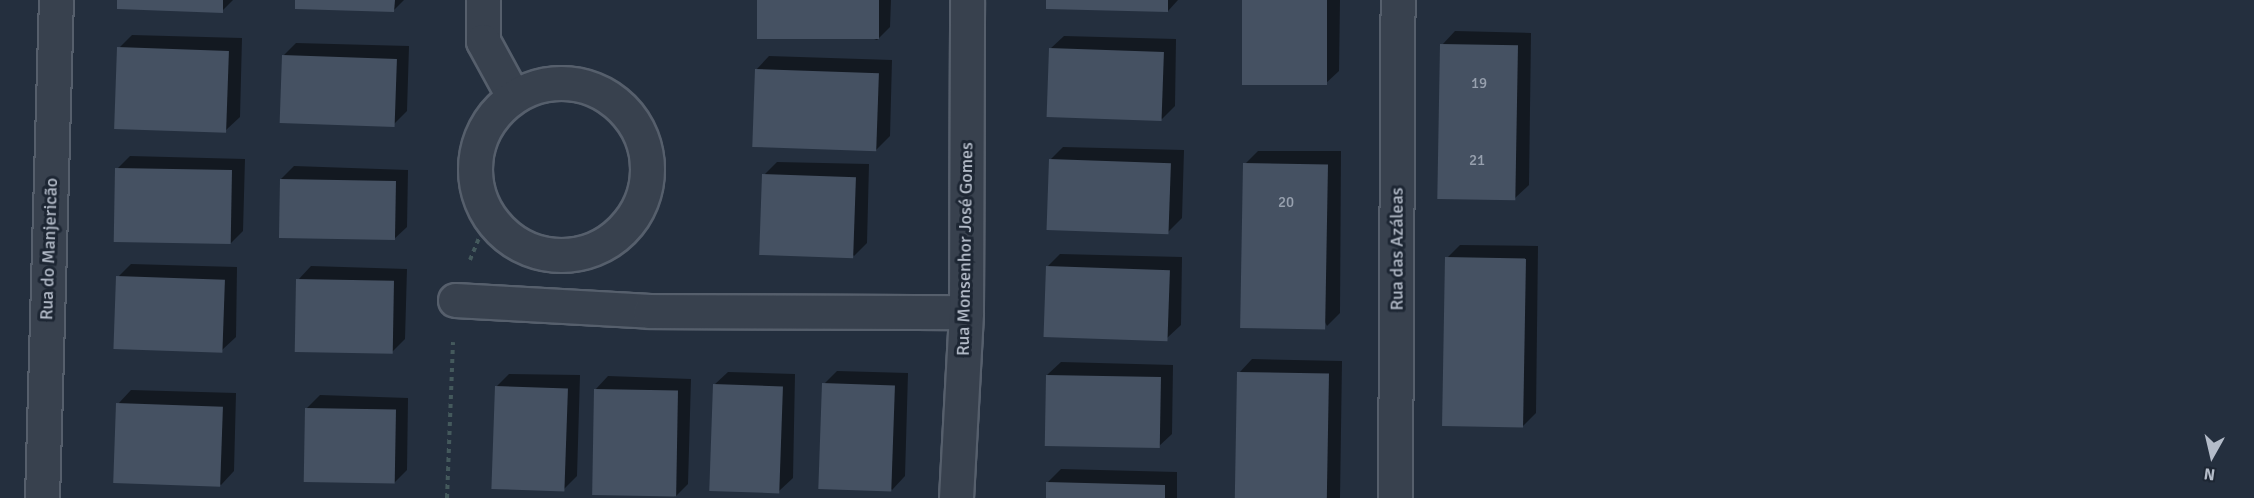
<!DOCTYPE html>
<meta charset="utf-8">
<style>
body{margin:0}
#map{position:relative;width:2254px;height:498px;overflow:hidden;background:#242f3e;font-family:Signika,sans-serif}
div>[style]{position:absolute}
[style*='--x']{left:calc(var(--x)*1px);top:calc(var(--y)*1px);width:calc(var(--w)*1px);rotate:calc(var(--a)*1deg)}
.shadow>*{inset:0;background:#0007}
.building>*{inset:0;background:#455162;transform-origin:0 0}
.path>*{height:4px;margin-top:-2px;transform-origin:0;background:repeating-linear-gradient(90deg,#44595c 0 4.5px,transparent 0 9px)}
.roads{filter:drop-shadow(2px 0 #565f6c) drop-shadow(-2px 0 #565f6c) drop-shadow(0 2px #565f6c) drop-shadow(0 -2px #565f6c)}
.street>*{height:33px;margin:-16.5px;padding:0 16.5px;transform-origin:16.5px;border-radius:16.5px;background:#38414e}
.street>.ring{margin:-16.5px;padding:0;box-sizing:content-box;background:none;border:33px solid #38414e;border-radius:50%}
span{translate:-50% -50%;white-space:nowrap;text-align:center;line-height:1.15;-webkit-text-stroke:6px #1d2633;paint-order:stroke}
.number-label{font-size:15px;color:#98a1af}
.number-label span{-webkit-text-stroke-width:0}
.street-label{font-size:18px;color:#b4bcc9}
.north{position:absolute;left:2182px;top:426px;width:60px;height:60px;-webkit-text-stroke:4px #1d2633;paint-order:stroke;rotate:188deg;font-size:16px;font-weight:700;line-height:24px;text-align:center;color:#b4bcc9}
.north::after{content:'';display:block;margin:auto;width:21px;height:27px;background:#b4bcc9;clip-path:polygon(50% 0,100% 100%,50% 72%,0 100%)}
</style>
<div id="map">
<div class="shadow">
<div style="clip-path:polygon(118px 0,233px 0,222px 11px)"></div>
<div style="clip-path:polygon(296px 0,404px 0,394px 10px)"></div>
<div style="clip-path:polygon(759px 0,891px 0,890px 27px,877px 40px)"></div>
<div style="clip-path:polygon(1048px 0,1178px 0,1168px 11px)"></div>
<div style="clip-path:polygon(1243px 0,1340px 0,1339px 71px,1325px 84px)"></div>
<div style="clip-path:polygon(1455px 31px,1531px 33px,1529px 185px,1515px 198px,1442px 45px)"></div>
<div style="clip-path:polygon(132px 35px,242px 38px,240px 117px,226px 130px,119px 48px)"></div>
<div style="clip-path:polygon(1064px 36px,1176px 39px,1175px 106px,1162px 119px,1050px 49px)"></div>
<div style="clip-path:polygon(296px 43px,409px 46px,407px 111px,394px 124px,283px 56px)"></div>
<div style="clip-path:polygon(769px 56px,892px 60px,890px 136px,876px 150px,756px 70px)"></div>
<div style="clip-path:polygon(1063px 147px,1184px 150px,1182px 218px,1168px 232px,1050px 160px)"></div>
<div style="clip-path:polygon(1258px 151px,1341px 151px,1340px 313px,1327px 326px,1245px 164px)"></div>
<div style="clip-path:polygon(130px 156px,245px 159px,243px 231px,230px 244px,117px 169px)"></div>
<div style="clip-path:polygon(777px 162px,869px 164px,867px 243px,854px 256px,764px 175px)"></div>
<div style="clip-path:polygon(294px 166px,408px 170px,407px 227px,393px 240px,281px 179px)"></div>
<div style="clip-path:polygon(1460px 245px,1538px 246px,1536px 413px,1523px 426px,1447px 258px)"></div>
<div style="clip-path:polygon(1060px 254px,1182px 257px,1181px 325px,1167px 338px,1047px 267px)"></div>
<div style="clip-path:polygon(131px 264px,237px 267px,236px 337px,222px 350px,118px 277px)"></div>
<div style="clip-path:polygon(311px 266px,407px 269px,405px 339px,391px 353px,298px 280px)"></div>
<div style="clip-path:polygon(1252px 359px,1342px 361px,1340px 498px,1237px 498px,1239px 373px)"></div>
<div style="clip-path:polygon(1061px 362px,1173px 365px,1172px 434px,1158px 447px,1047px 375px)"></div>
<div style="clip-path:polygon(837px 371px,908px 373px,905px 476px,892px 490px,824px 384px)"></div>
<div style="clip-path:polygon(728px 372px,795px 374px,793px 478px,779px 491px,714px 385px)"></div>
<div style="clip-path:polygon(509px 374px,580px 375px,577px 476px,564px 489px,496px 387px)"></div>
<div style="clip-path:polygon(608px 376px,691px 379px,688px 484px,675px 497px,595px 390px)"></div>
<div style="clip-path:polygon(131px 390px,236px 393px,234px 471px,221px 485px,118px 404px)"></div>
<div style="clip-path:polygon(320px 395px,408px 398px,407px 470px,394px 483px,306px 409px)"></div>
<div style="clip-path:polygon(1061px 469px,1177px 472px,1177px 498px,1047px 498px,1048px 482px)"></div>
</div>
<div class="building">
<div style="clip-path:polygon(117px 0,223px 0,223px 13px,117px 9px)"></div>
<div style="clip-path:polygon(295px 0,395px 0,394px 12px,295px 9px)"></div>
<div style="left:757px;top:0;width:122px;height:39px"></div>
<div style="clip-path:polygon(1046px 0,1168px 0,1168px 12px,1046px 9px)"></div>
<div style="left:1242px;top:0;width:85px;height:85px"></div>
<div style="left:1440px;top:44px;width:78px;height:155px;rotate:1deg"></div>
<div style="left:117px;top:47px;width:112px;height:82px;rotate:2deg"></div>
<div style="left:1049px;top:48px;width:115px;height:69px;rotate:2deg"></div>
<div style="left:282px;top:55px;width:115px;height:68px;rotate:2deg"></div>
<div style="left:755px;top:69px;width:124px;height:78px;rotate:2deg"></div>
<div style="left:1049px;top:159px;width:122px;height:71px;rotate:2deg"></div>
<div style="left:1243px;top:163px;width:85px;height:165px;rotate:1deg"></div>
<div style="left:115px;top:168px;width:117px;height:74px;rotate:1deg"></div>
<div style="left:762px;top:174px;width:94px;height:81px;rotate:2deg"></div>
<div style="left:280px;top:179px;width:116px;height:59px;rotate:1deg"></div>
<div style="left:1445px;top:257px;width:81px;height:169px;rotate:1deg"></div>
<div style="left:1046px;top:266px;width:124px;height:71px;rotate:2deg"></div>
<div style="left:116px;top:276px;width:109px;height:73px;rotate:2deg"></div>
<div style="left:296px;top:279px;width:98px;height:73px;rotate:1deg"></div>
<div style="left:1237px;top:372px;width:92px;height:126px;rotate:1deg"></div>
<div style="left:1046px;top:375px;width:115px;height:71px;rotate:1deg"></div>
<div style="left:822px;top:383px;width:73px;height:106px;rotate:2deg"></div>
<div style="left:713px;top:384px;width:70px;height:107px;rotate:2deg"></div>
<div style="left:495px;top:386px;width:73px;height:103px;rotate:2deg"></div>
<div style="left:594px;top:389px;width:84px;height:106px;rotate:1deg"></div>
<div style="left:116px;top:403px;width:107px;height:80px;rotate:2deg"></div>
<div style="left:305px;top:408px;width:91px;height:74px;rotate:1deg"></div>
<div style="clip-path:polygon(1046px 482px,1165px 485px,1165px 498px,1046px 498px)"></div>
</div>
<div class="path">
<div style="--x:470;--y:260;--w:48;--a:-67.8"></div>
<div style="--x:447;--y:498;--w:156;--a:-87.8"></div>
</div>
<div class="roads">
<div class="street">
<div style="--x:483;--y:0;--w:41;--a:90"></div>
<div style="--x:483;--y:41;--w:63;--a:61.4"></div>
<div class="ring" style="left:475px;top:83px;width:139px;height:139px"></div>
<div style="--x:455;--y:300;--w:195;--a:3.2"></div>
<div style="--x:650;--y:311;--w:316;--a:0.2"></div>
<div style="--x:42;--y:498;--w:498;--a:-88.4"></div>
<div style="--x:956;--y:498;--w:186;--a:-86.9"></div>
<div style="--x:966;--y:312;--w:312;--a:-89.8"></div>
<div style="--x:1395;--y:498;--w:498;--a:-89.7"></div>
</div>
</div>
<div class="number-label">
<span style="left:1479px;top:84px">19</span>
<span style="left:1477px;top:161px">21</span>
<span style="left:1286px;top:203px">20</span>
</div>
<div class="street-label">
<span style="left:49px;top:249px;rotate:-88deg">Rua do Manjericão</span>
<span style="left:965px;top:249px;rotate:-89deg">Rua Monsenhor José Gomes</span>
<span style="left:1397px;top:249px;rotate:-90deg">Rua das Azáleas</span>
</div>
<div class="north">N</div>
</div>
